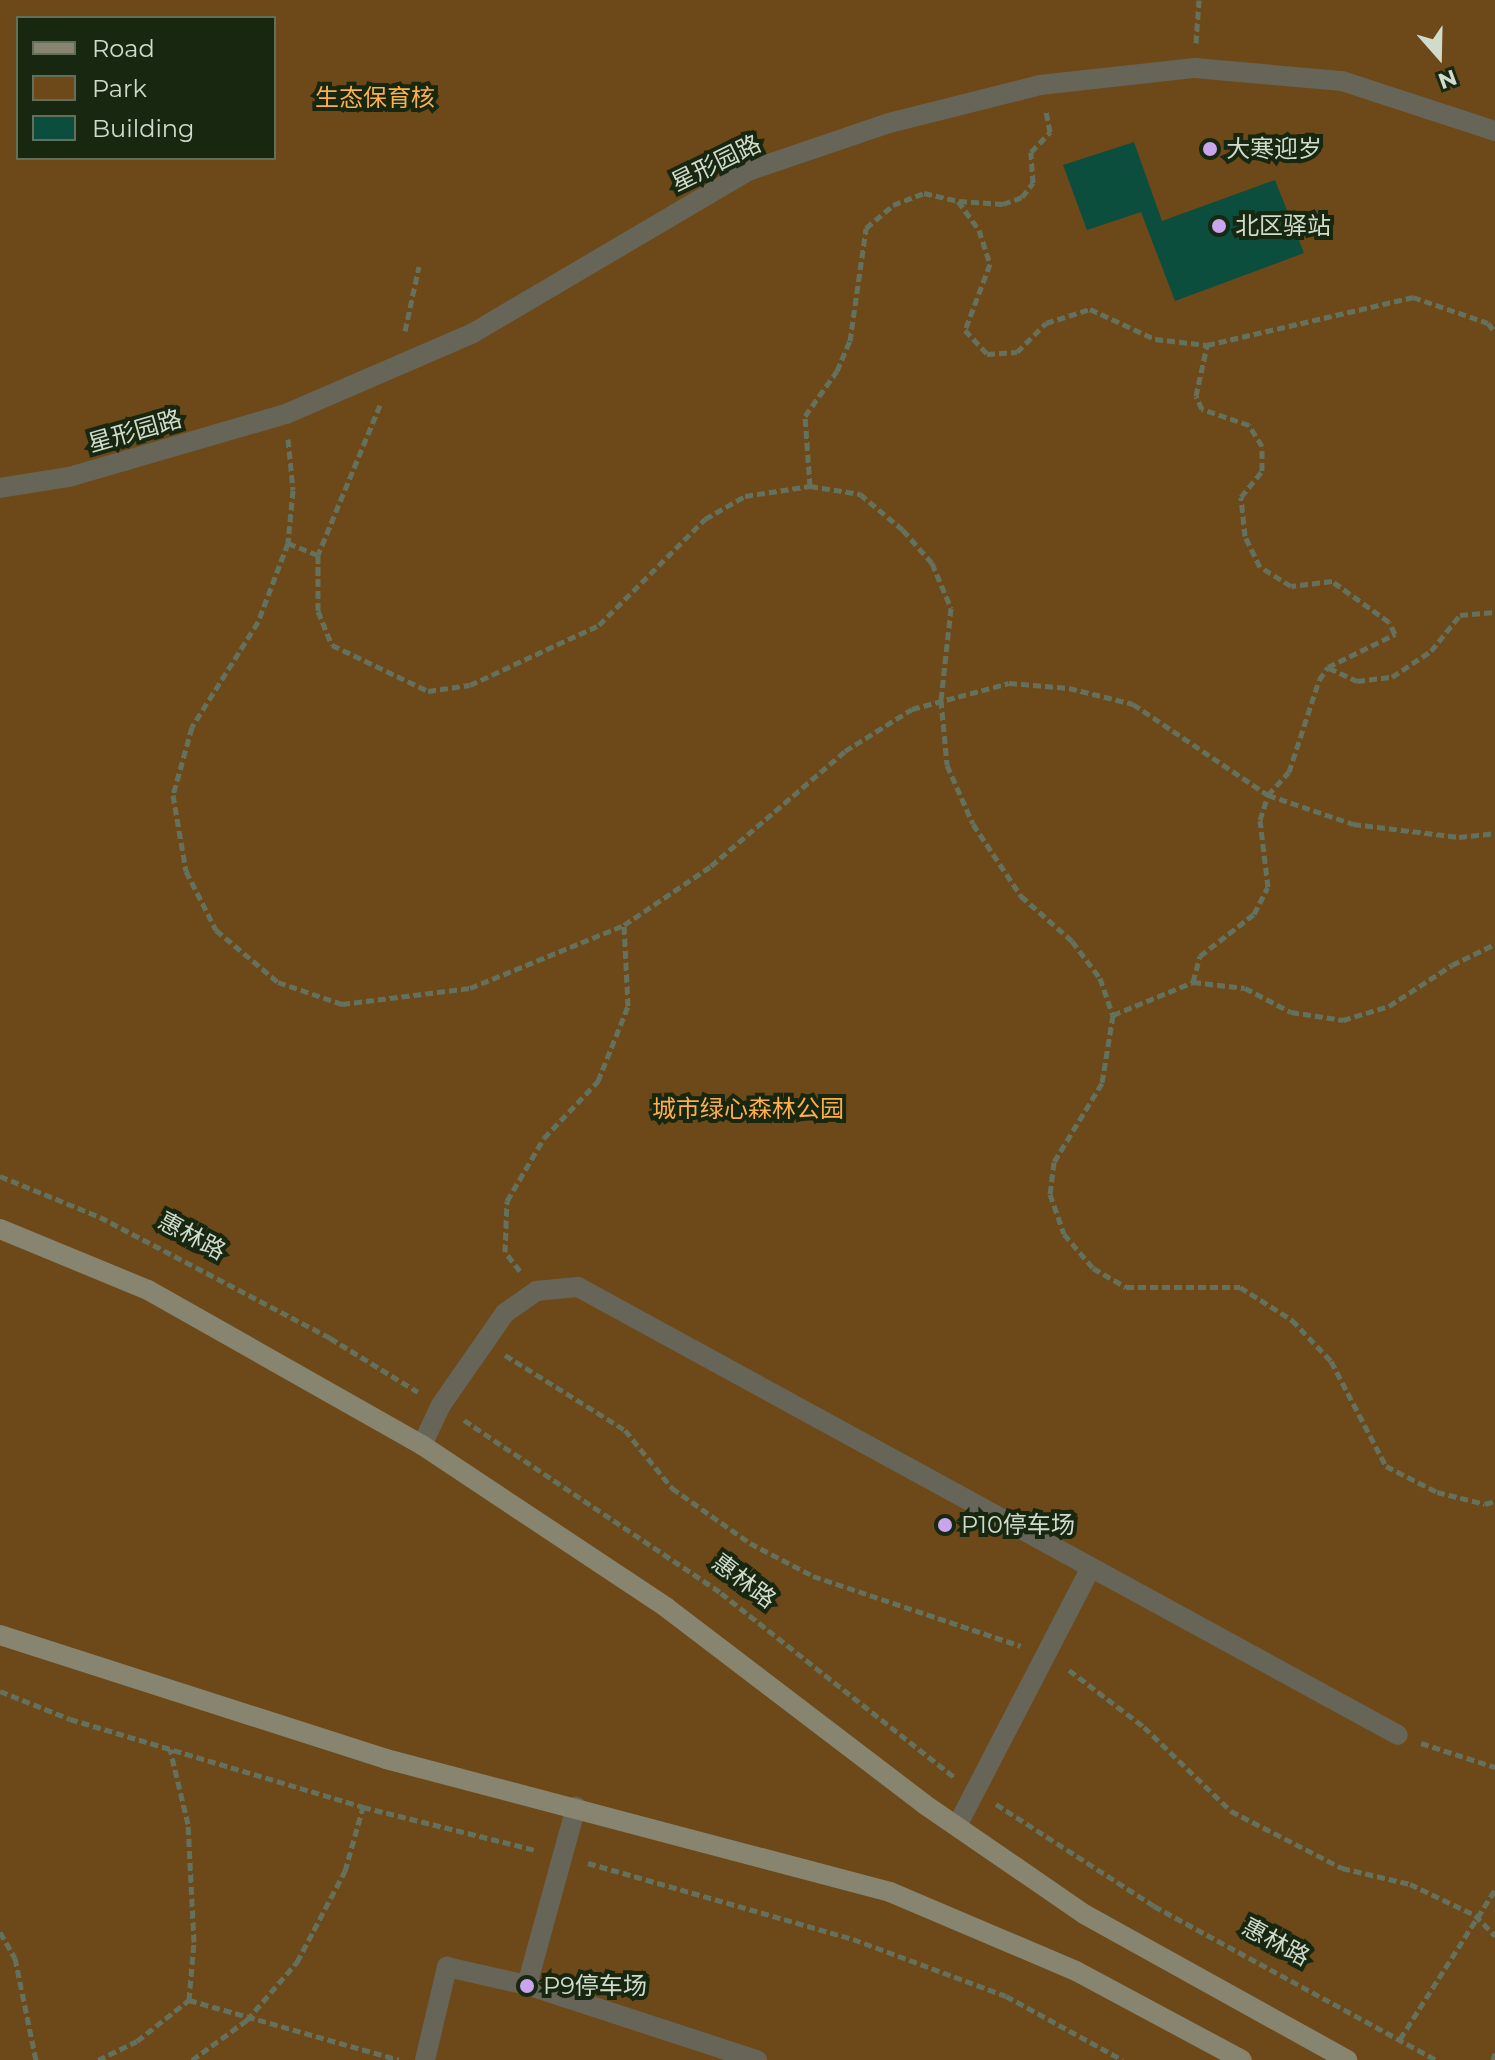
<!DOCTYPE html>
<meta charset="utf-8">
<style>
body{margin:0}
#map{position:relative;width:1495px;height:2060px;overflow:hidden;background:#203119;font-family:Montserrat,"Noto Sans SC",sans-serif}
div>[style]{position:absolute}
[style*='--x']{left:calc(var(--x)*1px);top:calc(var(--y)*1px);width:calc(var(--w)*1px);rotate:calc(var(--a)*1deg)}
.green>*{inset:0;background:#6d4919}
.building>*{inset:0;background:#0b4e3d}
.path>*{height:5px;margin-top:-2.5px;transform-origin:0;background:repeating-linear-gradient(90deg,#63715d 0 8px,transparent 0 12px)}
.service>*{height:20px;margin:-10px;padding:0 10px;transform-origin:10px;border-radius:10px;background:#666557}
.minor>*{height:20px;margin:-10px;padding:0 10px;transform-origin:10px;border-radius:10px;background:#666557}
.secondary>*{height:20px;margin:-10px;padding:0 10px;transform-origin:10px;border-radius:10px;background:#87856f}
.dots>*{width:22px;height:22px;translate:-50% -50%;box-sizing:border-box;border:4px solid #172710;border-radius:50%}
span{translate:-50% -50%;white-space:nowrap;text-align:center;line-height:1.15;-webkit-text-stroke:8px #172710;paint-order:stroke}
.park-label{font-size:24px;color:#feae4a}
.poi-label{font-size:24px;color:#d0dbcc}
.left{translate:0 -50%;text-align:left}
.street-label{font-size:24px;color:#d0dbcc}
.legend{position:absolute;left:16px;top:16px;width:260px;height:144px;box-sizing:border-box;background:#172710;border:2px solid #616f5b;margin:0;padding:10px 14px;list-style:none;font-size:24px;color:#d0dbcc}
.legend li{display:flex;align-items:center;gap:16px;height:40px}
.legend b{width:40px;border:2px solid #616f5b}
.north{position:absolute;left:1399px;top:16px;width:80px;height:80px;-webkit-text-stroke:6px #172710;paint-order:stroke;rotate:160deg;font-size:22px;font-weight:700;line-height:32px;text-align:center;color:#d0dbcc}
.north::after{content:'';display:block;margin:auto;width:28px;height:36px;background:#d0dbcc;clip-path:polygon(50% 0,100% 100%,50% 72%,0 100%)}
</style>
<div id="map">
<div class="green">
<div style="clip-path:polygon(evenodd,0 0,1495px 0,1495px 2060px,0 2060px,0 0,18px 18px,274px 18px,274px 158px,18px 158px,18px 18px)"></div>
</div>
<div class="building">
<div style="clip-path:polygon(1134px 142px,1162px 221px,1275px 180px,1304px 253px,1175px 301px,1141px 212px,1087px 230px,1063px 165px)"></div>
</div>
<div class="path">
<div style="--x:1196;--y:43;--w:43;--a:-86"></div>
<div style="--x:959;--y:201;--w:44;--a:3.9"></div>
<div style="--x:1003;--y:204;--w:20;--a:-20"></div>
<div style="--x:1022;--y:197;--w:18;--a:-52"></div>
<div style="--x:1033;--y:183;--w:31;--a:-94"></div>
<div style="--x:1031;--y:152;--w:28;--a:-46"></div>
<div style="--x:1050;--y:132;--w:21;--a:-101"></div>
<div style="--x:405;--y:331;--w:66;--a:-77.8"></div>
<div style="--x:380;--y:405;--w:162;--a:112.5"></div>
<div style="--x:318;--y:555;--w:56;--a:90"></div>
<div style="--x:318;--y:611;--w:37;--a:68"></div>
<div style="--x:332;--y:645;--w:106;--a:25.6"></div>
<div style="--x:428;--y:691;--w:42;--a:-8.1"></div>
<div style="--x:470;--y:685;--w:142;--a:-24.9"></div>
<div style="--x:599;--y:625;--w:150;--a:-45"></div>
<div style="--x:705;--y:519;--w:46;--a:-29.9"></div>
<div style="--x:745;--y:496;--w:66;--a:-8.7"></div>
<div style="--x:810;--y:486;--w:51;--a:9.1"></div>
<div style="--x:860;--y:494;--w:56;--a:39.9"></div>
<div style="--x:903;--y:530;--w:44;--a:48.7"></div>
<div style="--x:932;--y:563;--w:49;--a:67.1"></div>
<div style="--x:951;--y:608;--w:93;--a:96.2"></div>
<div style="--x:941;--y:700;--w:65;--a:84.7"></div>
<div style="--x:947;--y:765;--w:64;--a:66.2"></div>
<div style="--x:973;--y:824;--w:87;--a:56.3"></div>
<div style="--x:1021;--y:896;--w:68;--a:41.4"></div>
<div style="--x:1072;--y:941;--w:46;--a:52.9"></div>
<div style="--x:1100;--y:978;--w:39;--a:71"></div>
<div style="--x:1113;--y:1015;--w:69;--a:99.2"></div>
<div style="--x:1102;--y:1083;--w:92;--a:121.3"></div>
<div style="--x:1054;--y:1162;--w:32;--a:97"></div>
<div style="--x:1050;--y:1194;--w:42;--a:70.7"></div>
<div style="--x:1064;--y:1234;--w:45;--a:49.5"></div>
<div style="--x:1093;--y:1268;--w:38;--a:30"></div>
<div style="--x:1126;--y:1287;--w:114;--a:0"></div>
<div style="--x:1240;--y:1287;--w:62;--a:32.4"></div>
<div style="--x:1292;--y:1320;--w:57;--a:46.4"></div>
<div style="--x:1331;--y:1361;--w:119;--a:62.4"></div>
<div style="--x:1386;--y:1466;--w:57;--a:27"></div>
<div style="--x:1437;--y:1492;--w:49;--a:14"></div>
<div style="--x:1485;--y:1504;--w:10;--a:-17"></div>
<div style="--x:288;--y:439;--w:51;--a:84.4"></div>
<div style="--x:293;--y:490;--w:53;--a:95.4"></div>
<div style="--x:288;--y:543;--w:85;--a:110.8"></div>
<div style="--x:258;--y:622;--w:124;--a:122.2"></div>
<div style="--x:192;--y:727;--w:71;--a:105.6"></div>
<div style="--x:173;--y:795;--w:77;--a:80.3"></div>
<div style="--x:186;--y:871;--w:66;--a:63"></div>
<div style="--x:216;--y:930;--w:81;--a:40"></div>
<div style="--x:278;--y:982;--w:68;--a:19"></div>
<div style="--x:342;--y:1004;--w:129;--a:-7.1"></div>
<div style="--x:470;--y:988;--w:166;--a:-22.2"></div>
<div style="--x:624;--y:925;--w:105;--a:-34.1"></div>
<div style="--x:711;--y:866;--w:177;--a:-40.6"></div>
<div style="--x:845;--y:751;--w:79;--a:-32.1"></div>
<div style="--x:912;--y:709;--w:100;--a:-15"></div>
<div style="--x:1009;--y:683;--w:60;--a:4.8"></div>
<div style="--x:1069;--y:688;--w:66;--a:14"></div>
<div style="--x:1133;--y:704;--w:163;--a:34"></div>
<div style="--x:1268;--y:795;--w:90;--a:18.8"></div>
<div style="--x:1353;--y:824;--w:107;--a:7"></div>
<div style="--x:1459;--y:837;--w:36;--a:-6"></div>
<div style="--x:810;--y:486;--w:70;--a:-94.1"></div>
<div style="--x:805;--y:416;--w:55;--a:-54.6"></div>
<div style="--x:837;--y:371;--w:33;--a:-67"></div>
<div style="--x:850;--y:341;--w:114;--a:-81.9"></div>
<div style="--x:866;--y:228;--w:35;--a:-40"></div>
<div style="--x:893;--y:205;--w:33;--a:-21"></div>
<div style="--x:924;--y:193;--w:35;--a:13"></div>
<div style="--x:958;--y:201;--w:36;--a:54"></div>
<div style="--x:979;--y:230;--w:36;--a:72"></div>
<div style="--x:990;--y:264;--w:71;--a:110.7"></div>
<div style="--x:965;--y:330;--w:33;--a:47"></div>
<div style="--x:987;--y:354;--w:30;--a:-4"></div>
<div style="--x:1017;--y:352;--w:41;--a:-45"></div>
<div style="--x:1046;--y:323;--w:46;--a:-17.7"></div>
<div style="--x:1090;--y:309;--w:72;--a:24.8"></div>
<div style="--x:1155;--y:339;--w:52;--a:6.6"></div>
<div style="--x:1207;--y:345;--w:212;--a:-13.1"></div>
<div style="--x:1413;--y:297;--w:79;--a:19.1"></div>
<div style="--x:1488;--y:323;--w:11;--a:52"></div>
<div style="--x:288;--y:543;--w:32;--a:22"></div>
<div style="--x:1329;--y:668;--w:31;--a:25"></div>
<div style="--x:1357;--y:681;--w:35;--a:-7"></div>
<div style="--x:1392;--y:677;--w:47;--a:-33.7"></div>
<div style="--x:1431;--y:651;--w:46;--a:-51.1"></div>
<div style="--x:1460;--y:615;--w:35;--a:-5"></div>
<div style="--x:1193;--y:982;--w:27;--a:-75"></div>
<div style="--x:1200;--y:956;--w:68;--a:-37.9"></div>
<div style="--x:1254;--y:914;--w:30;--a:-63"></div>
<div style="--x:1268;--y:887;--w:67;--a:-96.8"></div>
<div style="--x:1260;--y:820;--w:26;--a:-72"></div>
<div style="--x:1268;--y:795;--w:31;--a:-48"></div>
<div style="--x:1289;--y:772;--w:97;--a:-71.9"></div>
<div style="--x:1319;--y:680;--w:16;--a:-55"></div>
<div style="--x:1328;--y:667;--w:75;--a:-26.2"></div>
<div style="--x:1395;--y:634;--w:13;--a:-117"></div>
<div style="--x:1389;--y:622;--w:70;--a:-144.3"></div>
<div style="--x:1332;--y:581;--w:41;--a:173"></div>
<div style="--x:1291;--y:586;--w:36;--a:-148"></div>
<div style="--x:1260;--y:567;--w:34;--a:-116"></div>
<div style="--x:1245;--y:536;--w:39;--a:-96"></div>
<div style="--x:1241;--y:497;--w:33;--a:-51"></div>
<div style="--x:1262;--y:471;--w:25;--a:-90"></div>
<div style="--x:1262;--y:446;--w:25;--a:-122"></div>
<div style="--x:1249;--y:425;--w:50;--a:-161.2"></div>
<div style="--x:1202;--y:409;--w:14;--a:-115"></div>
<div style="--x:1196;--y:396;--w:52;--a:-77.8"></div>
<div style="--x:1113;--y:1015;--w:87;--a:-22.4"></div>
<div style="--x:1193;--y:982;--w:52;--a:6.6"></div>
<div style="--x:1245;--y:988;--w:52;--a:27.6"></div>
<div style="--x:1291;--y:1012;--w:53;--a:8.7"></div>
<div style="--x:1343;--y:1020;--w:48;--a:-16.9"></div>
<div style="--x:1389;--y:1006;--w:75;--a:-33.1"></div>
<div style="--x:1452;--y:965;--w:48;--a:-26"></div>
<div style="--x:0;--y:1176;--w:108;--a:22.3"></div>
<div style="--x:100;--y:1217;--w:260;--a:27.7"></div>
<div style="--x:330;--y:1338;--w:103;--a:31.5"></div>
<div style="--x:520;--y:1271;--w:24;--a:-128"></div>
<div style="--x:505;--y:1252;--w:51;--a:-87.8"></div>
<div style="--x:507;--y:1201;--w:73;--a:-59.6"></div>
<div style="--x:544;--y:1138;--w:79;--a:-46.5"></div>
<div style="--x:598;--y:1081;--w:81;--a:-68.2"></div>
<div style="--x:628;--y:1006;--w:81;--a:-92.8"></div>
<div style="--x:505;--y:1355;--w:142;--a:32"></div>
<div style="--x:625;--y:1430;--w:75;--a:51"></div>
<div style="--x:672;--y:1488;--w:95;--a:35.2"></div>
<div style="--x:750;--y:1543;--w:71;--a:27.6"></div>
<div style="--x:813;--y:1576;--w:219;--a:18.6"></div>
<div style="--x:464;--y:1420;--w:310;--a:33.9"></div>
<div style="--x:721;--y:1593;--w:297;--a:38.3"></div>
<div style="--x:1069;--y:1670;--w:94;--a:37.2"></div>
<div style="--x:1144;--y:1727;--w:121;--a:44"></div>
<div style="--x:1231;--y:1811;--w:125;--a:27.2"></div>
<div style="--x:1342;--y:1868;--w:70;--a:13.2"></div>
<div style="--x:1410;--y:1884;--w:72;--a:25.5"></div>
<div style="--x:1475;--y:1915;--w:29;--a:46"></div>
<div style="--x:0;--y:1691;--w:75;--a:21.8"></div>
<div style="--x:70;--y:1719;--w:306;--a:16.7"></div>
<div style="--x:363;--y:1807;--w:178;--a:14"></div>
<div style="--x:1421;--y:1743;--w:78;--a:18"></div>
<div style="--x:996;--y:1804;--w:188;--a:32.8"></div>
<div style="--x:1154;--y:1906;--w:322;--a:28.6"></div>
<div style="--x:588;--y:1863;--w:276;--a:16"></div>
<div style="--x:853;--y:1939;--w:163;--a:20.4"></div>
<div style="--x:1006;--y:1996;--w:133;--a:28.7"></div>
<div style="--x:0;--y:1932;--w:30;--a:60"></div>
<div style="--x:15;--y:1958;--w:104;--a:78.4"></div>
<div style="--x:189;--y:2000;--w:218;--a:15.9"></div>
<div style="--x:1400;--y:2039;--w:177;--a:-57.5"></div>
<div style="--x:98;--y:2060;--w:43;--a:-26"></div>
<div style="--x:137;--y:2041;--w:66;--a:-38.3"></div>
<div style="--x:189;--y:2000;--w:58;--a:-85.1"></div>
<div style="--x:194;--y:1942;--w:118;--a:-92.9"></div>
<div style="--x:188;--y:1824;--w:77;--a:-103.5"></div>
<div style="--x:192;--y:2060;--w:68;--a:-36"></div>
<div style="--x:247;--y:2020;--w:77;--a:-49.2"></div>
<div style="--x:297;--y:1962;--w:103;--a:-62.2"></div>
<div style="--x:345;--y:1871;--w:66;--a:-74.3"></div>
<div style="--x:1493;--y:2060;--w:7;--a:-74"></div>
</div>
<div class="service">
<div style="--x:422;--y:1445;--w:44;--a:-64.6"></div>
<div style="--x:441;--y:1405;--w:112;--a:-55.2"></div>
<div style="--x:505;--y:1313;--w:38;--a:-35"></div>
<div style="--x:536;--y:1291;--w:42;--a:-5.4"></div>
<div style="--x:578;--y:1287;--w:934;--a:28.65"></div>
<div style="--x:957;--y:1826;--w:289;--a:-62.6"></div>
<div style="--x:527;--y:1985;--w:185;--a:-74.6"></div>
<div style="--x:425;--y:2060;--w:96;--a:-76.7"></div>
<div style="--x:447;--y:1967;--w:82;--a:12.7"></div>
<div style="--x:527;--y:1985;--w:242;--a:18.1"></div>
</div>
<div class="minor">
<div style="--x:0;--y:488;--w:70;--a:-9.1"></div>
<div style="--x:69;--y:477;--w:226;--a:-16.2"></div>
<div style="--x:286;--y:414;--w:204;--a:-23.4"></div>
<div style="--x:473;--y:333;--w:319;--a:-30.5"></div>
<div style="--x:748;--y:171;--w:149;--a:-18.8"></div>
<div style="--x:889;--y:123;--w:156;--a:-14.1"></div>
<div style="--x:1040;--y:85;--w:156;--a:-6.3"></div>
<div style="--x:1195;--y:68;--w:148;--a:5.1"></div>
<div style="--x:1342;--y:81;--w:161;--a:18.1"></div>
</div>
<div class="secondary">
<div style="--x:0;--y:1229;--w:160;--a:22.4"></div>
<div style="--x:148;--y:1290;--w:315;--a:29.5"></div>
<div style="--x:422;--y:1445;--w:294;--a:33.6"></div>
<div style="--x:667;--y:1608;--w:323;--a:37.3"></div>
<div style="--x:924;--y:1804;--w:194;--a:34.5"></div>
<div style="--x:1084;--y:1914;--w:301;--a:29"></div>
<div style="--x:0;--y:1635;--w:405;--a:17.8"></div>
<div style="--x:386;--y:1759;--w:521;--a:14.78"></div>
<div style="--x:890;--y:1892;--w:202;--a:23"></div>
<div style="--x:1076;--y:1971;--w:188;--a:28.2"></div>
</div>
<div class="dots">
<div style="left:1210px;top:149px;background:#c9a5ee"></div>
<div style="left:1219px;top:226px;background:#c9a5ee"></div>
<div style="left:945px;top:1525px;background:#c9a5ee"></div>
<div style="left:527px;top:1986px;background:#c9a5ee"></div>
</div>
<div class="park-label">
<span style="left:375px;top:98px">生态保育核</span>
<span style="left:748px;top:1109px">城市绿心森林公园</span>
</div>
<div class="poi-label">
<span class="left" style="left:1226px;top:149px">大寒迎岁</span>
<span class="left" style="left:1235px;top:226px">北区驿站</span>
<span class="left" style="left:961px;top:1525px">P10停车场</span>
<span class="left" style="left:543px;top:1986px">P9停车场</span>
</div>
<div class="street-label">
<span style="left:716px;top:163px;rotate:-26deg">星形园路</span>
<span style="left:135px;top:431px;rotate:-16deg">星形园路</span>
<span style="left:192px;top:1236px;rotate:28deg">惠林路</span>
<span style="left:744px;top:1581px;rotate:37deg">惠林路</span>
<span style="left:1276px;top:1942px;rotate:28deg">惠林路</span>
</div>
<ul class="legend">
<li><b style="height:10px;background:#87856f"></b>Road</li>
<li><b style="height:22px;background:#6d4919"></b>Park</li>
<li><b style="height:22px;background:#0b4e3d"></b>Building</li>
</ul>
<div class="north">N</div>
</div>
